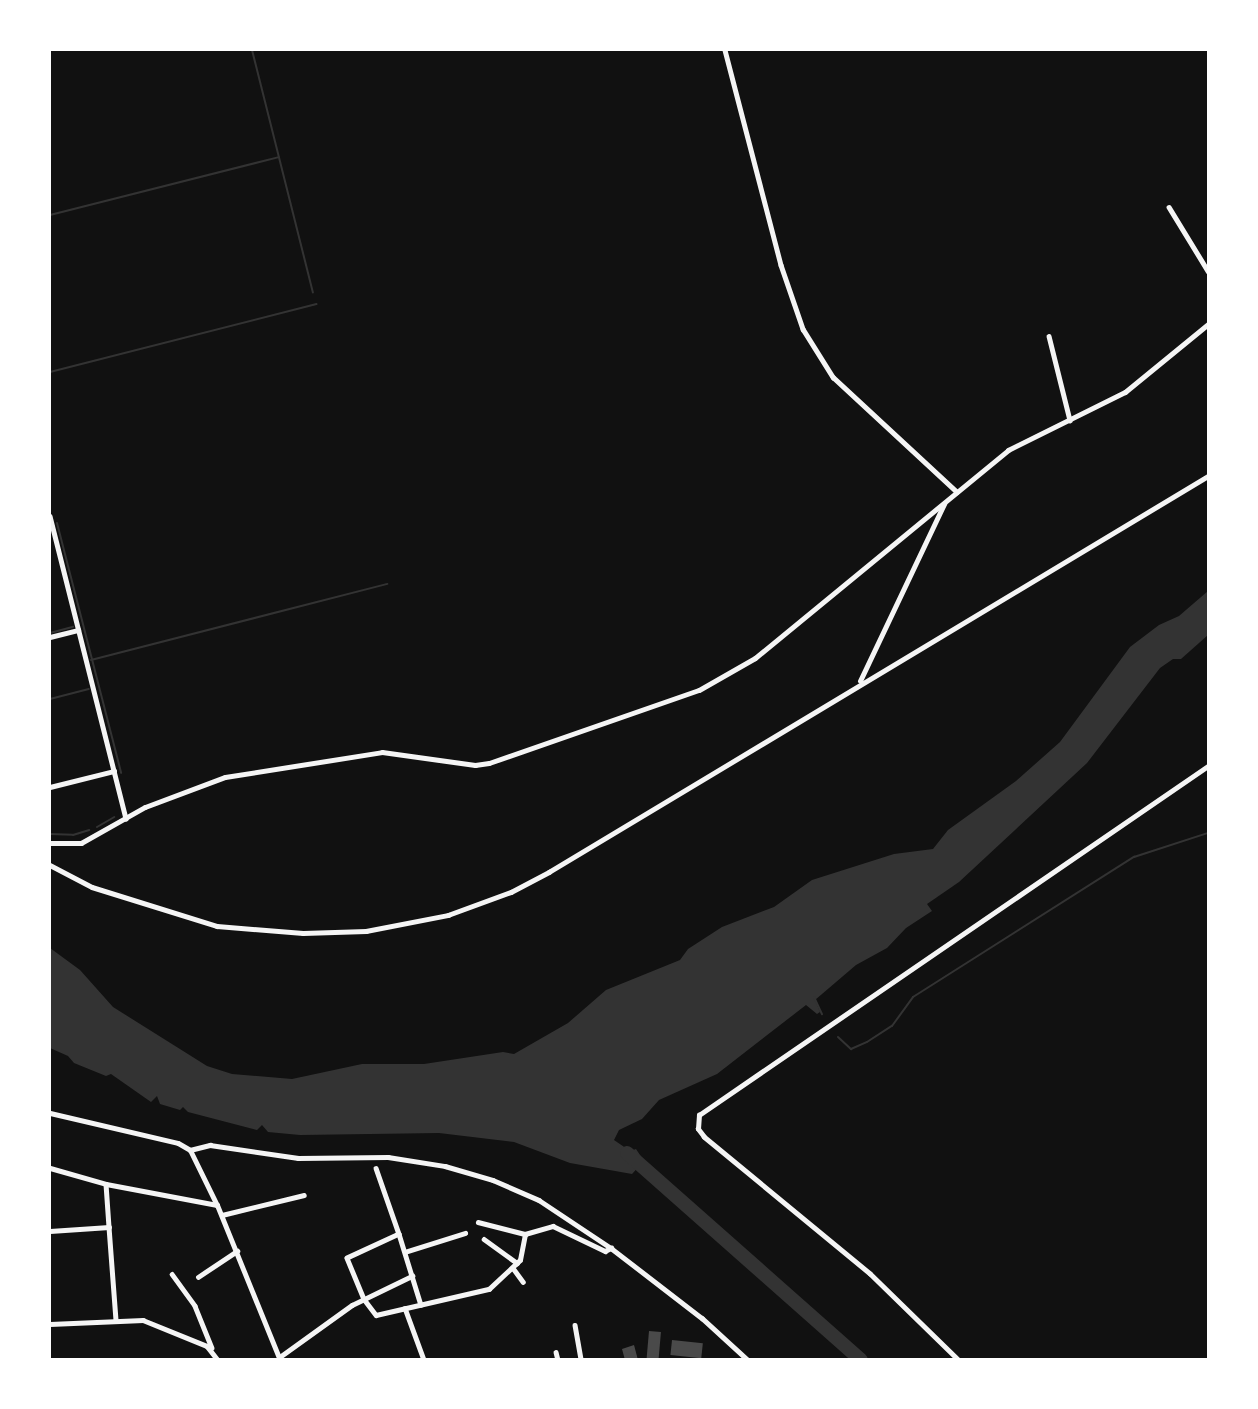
<!DOCTYPE html>
<style>
body{margin:0}
#map{position:relative;width:1258px;height:1409px;overflow:hidden;background:#111;font-family:"IBM Plex Sans",sans-serif}
div>[style]{position:absolute}
[style*='--x']{left:calc(var(--x)*1px);top:calc(var(--y)*1px);width:calc(var(--w)*1px);rotate:calc(var(--a)*1deg)}
.water>*{inset:0;background:#333}
.stream>*{height:2px;margin:-1px;padding:0 1px;transform-origin:1px;border-radius:1px;background:#333}
.river>*{height:14px;margin:-7px;padding:0 7px;transform-origin:7px;border-radius:7px;background:#333}
.building>*{inset:0;background:#4a4a4a;transform-origin:0 0}
.minor>*{height:4.5px;margin:-2.25px;padding:0 2.25px;transform-origin:2.25px;border-radius:2.25px;background:#f5f5f5}
.tertiary>*{height:5px;margin:-2.5px;padding:0 2.5px;transform-origin:2.5px;border-radius:2.5px;background:#f5f5f5}
span{translate:-50% -50%;white-space:nowrap;text-align:center;line-height:1.15;-webkit-text-stroke:6px #fff;paint-order:stroke}
.frame{position:absolute;inset:0;border:51px solid #fff;pointer-events:none}
</style>
<div id="map">
<div class="water">
<div style="clip-path:polygon(1208px 591px,1208px 635px,1181px 659px,1173px 659px,1160px 668px,1087px 763px,959px 882px,927px 904px,932px 911px,906px 928px,887px 948px,856px 965px,815px 1000px,820px 1012px,817px 1014px,806px 1005px,717px 1074px,659px 1100px,642px 1119px,619px 1130px,614px 1140px,630px 1151px,636px 1149px,644px 1161px,632px 1174px,570px 1163px,514px 1142px,439px 1133px,300px 1135px,268px 1132px,262px 1125px,257px 1130px,188px 1112px,183px 1107px,180px 1110px,160px 1104px,157px 1096px,151px 1102px,111px 1074px,106px 1076px,74px 1063px,68px 1056px,50px 1048px,50px 948px,80px 970px,113px 1007px,207px 1066px,232px 1074px,292px 1079px,362px 1064px,424px 1064px,503px 1052px,514px 1054px,568px 1023px,606px 990px,680px 960px,688px 949px,722px 927px,774px 907px,812px 880px,894px 854px,933px 849px,948px 830px,1016px 781px,1060px 742px,1130px 647px,1159px 625px,1179px 616px)"></div>
</div>
<div class="stream">
<div style="--x:252;--y:50;--w:250;--a:75.9"></div>
<div style="--x:50;--y:215;--w:236;--a:-14.2"></div>
<div style="--x:50;--y:372;--w:275;--a:-14.3"></div>
<div style="--x:57;--y:523;--w:258;--a:75.6"></div>
<div style="--x:50;--y:633;--w:24;--a:-15"></div>
<div style="--x:91;--y:660;--w:306;--a:-14.4"></div>
<div style="--x:50;--y:699;--w:40;--a:-14.4"></div>
<div style="--x:97;--y:827;--w:20;--a:-30"></div>
<div style="--x:50;--y:834;--w:23;--a:2"></div>
<div style="--x:73;--y:835;--w:17;--a:-17"></div>
<div style="--x:814;--y:997;--w:19;--a:65"></div>
<div style="--x:838;--y:1037;--w:18;--a:43"></div>
<div style="--x:851;--y:1049;--w:17;--a:-24"></div>
<div style="--x:867;--y:1042;--w:30;--a:-33"></div>
<div style="--x:892;--y:1026;--w:36;--a:-54"></div>
<div style="--x:913;--y:997;--w:262;--a:-32.4"></div>
<div style="--x:1134;--y:857;--w:78;--a:-18"></div>
</div>
<div class="river">
<div style="--x:627;--y:1153;--w:312;--a:41.5"></div>
</div>
<div class="building">
<div style="left:649px;top:1331px;width:12px;height:29px;rotate:5deg"></div>
<div style="left:672px;top:1340px;width:31px;height:15px;rotate:6deg"></div>
<div style="clip-path:polygon(634px 1345px,638px 1360px,625px 1360px,622px 1349px)"></div>
</div>
<div class="minor">
<div style="--x:725;--y:50;--w:222;--a:75.4"></div>
<div style="--x:781;--y:265;--w:68;--a:71"></div>
<div style="--x:803;--y:329;--w:57;--a:58"></div>
<div style="--x:833;--y:377;--w:169;--a:42.8"></div>
<div style="--x:1169;--y:207;--w:75;--a:58.6"></div>
<div style="--x:1049;--y:336;--w:87;--a:76"></div>
<div style="--x:50;--y:516;--w:312;--a:75.9"></div>
<div style="--x:50;--y:637;--w:29;--a:-14"></div>
<div style="--x:860;--y:681;--w:196;--a:-64.6"></div>
<div style="--x:50;--y:787;--w:66;--a:-14"></div>
<div style="--x:50;--y:865;--w:47;--a:27.6"></div>
<div style="--x:92;--y:887;--w:131;--a:17.3"></div>
<div style="--x:217;--y:926;--w:86;--a:4.7"></div>
<div style="--x:303;--y:933;--w:63;--a:-1.8"></div>
<div style="--x:366;--y:931;--w:84;--a:-11"></div>
<div style="--x:448;--y:915;--w:67;--a:-20.1"></div>
<div style="--x:511;--y:892;--w:43;--a:-27.8"></div>
<div style="--x:549;--y:872;--w:769;--a:-31"></div>
<div style="--x:190;--y:1150;--w:21;--a:-14"></div>
<div style="--x:210;--y:1145;--w:89;--a:8.4"></div>
<div style="--x:298;--y:1158;--w:90;--a:-0.6"></div>
<div style="--x:388;--y:1157;--w:58;--a:9"></div>
<div style="--x:445;--y:1166;--w:50;--a:16.3"></div>
<div style="--x:493;--y:1180;--w:50;--a:23.5"></div>
<div style="--x:539;--y:1200;--w:87;--a:33.7"></div>
<div style="--x:611;--y:1248;--w:115;--a:37.6"></div>
<div style="--x:702;--y:1318;--w:62;--a:42.4"></div>
<div style="--x:376;--y:1168;--w:70;--a:70.8"></div>
<div style="--x:399;--y:1234;--w:57;--a:155.2"></div>
<div style="--x:347;--y:1258;--w:44;--a:67.5"></div>
<div style="--x:364;--y:1299;--w:20;--a:53"></div>
<div style="--x:376;--y:1315;--w:116;--a:-13"></div>
<div style="--x:489;--y:1289;--w:42;--a:-43.1"></div>
<div style="--x:520;--y:1260;--w:26;--a:-79"></div>
<div style="--x:525;--y:1234;--w:29;--a:-16"></div>
<div style="--x:553;--y:1226;--w:58;--a:25.7"></div>
<div style="--x:605;--y:1251;--w:7;--a:-27"></div>
<div style="--x:106;--y:1184;--w:43;--a:86"></div>
<div style="--x:222;--y:1215;--w:84;--a:-13.7"></div>
<div style="--x:478;--y:1222;--w:49;--a:14.3"></div>
<div style="--x:50;--y:1231;--w:59;--a:-3.9"></div>
<div style="--x:109;--y:1227;--w:93;--a:85.7"></div>
<div style="--x:399;--y:1234;--w:74;--a:72.8"></div>
<div style="--x:484;--y:1239;--w:41;--a:36"></div>
<div style="--x:405;--y:1252;--w:63;--a:-17.6"></div>
<div style="--x:513;--y:1268;--w:17;--a:54"></div>
<div style="--x:172;--y:1274;--w:39;--a:54"></div>
<div style="--x:195;--y:1306;--w:45;--a:68"></div>
<div style="--x:198;--y:1277;--w:47;--a:-33.7"></div>
<div style="--x:405;--y:1308;--w:55;--a:69.9"></div>
<div style="--x:50;--y:1324;--w:93;--a:-2.5"></div>
<div style="--x:143;--y:1320;--w:69;--a:22.1"></div>
<div style="--x:207;--y:1346;--w:18;--a:52"></div>
<div style="--x:575;--y:1325;--w:36;--a:80"></div>
<div style="--x:556;--y:1352;--w:8;--a:76"></div>
<div style="--x:281;--y:1356;--w:87;--a:-35.7"></div>
<div style="--x:352;--y:1305;--w:67;--a:-25.8"></div>
<div style="--x:958;--y:1360;--w:123;--a:-135.7"></div>
<div style="--x:870;--y:1274;--w:215;--a:-140.5"></div>
<div style="--x:704;--y:1137;--w:10;--a:-127"></div>
<div style="--x:698;--y:1129;--w:14;--a:-86"></div>
<div style="--x:699;--y:1115;--w:617;--a:-34.44"></div>
</div>
<div class="tertiary">
<div style="--x:50;--y:843;--w:31;--a:0"></div>
<div style="--x:81;--y:843;--w:73;--a:-29.4"></div>
<div style="--x:145;--y:807;--w:85;--a:-20.6"></div>
<div style="--x:225;--y:777;--w:159;--a:-9"></div>
<div style="--x:382;--y:752;--w:94;--a:8"></div>
<div style="--x:475;--y:765;--w:14;--a:-8"></div>
<div style="--x:489;--y:763;--w:222;--a:-19.2"></div>
<div style="--x:699;--y:690;--w:64;--a:-29.7"></div>
<div style="--x:755;--y:658;--w:328;--a:-39.4"></div>
<div style="--x:1008;--y:450;--w:131;--a:-26.4"></div>
<div style="--x:1125;--y:392;--w:107;--a:-39.3"></div>
<div style="--x:50;--y:1113;--w:131;--a:13.2"></div>
<div style="--x:178;--y:1143;--w:14;--a:30"></div>
<div style="--x:190;--y:1150;--w:61;--a:63.9"></div>
<div style="--x:217;--y:1205;--w:167;--a:67.9"></div>
<div style="--x:50;--y:1168;--w:58;--a:15.9"></div>
<div style="--x:106;--y:1184;--w:113;--a:10.7"></div>
</div>
<div class="frame"></div>
</div>
